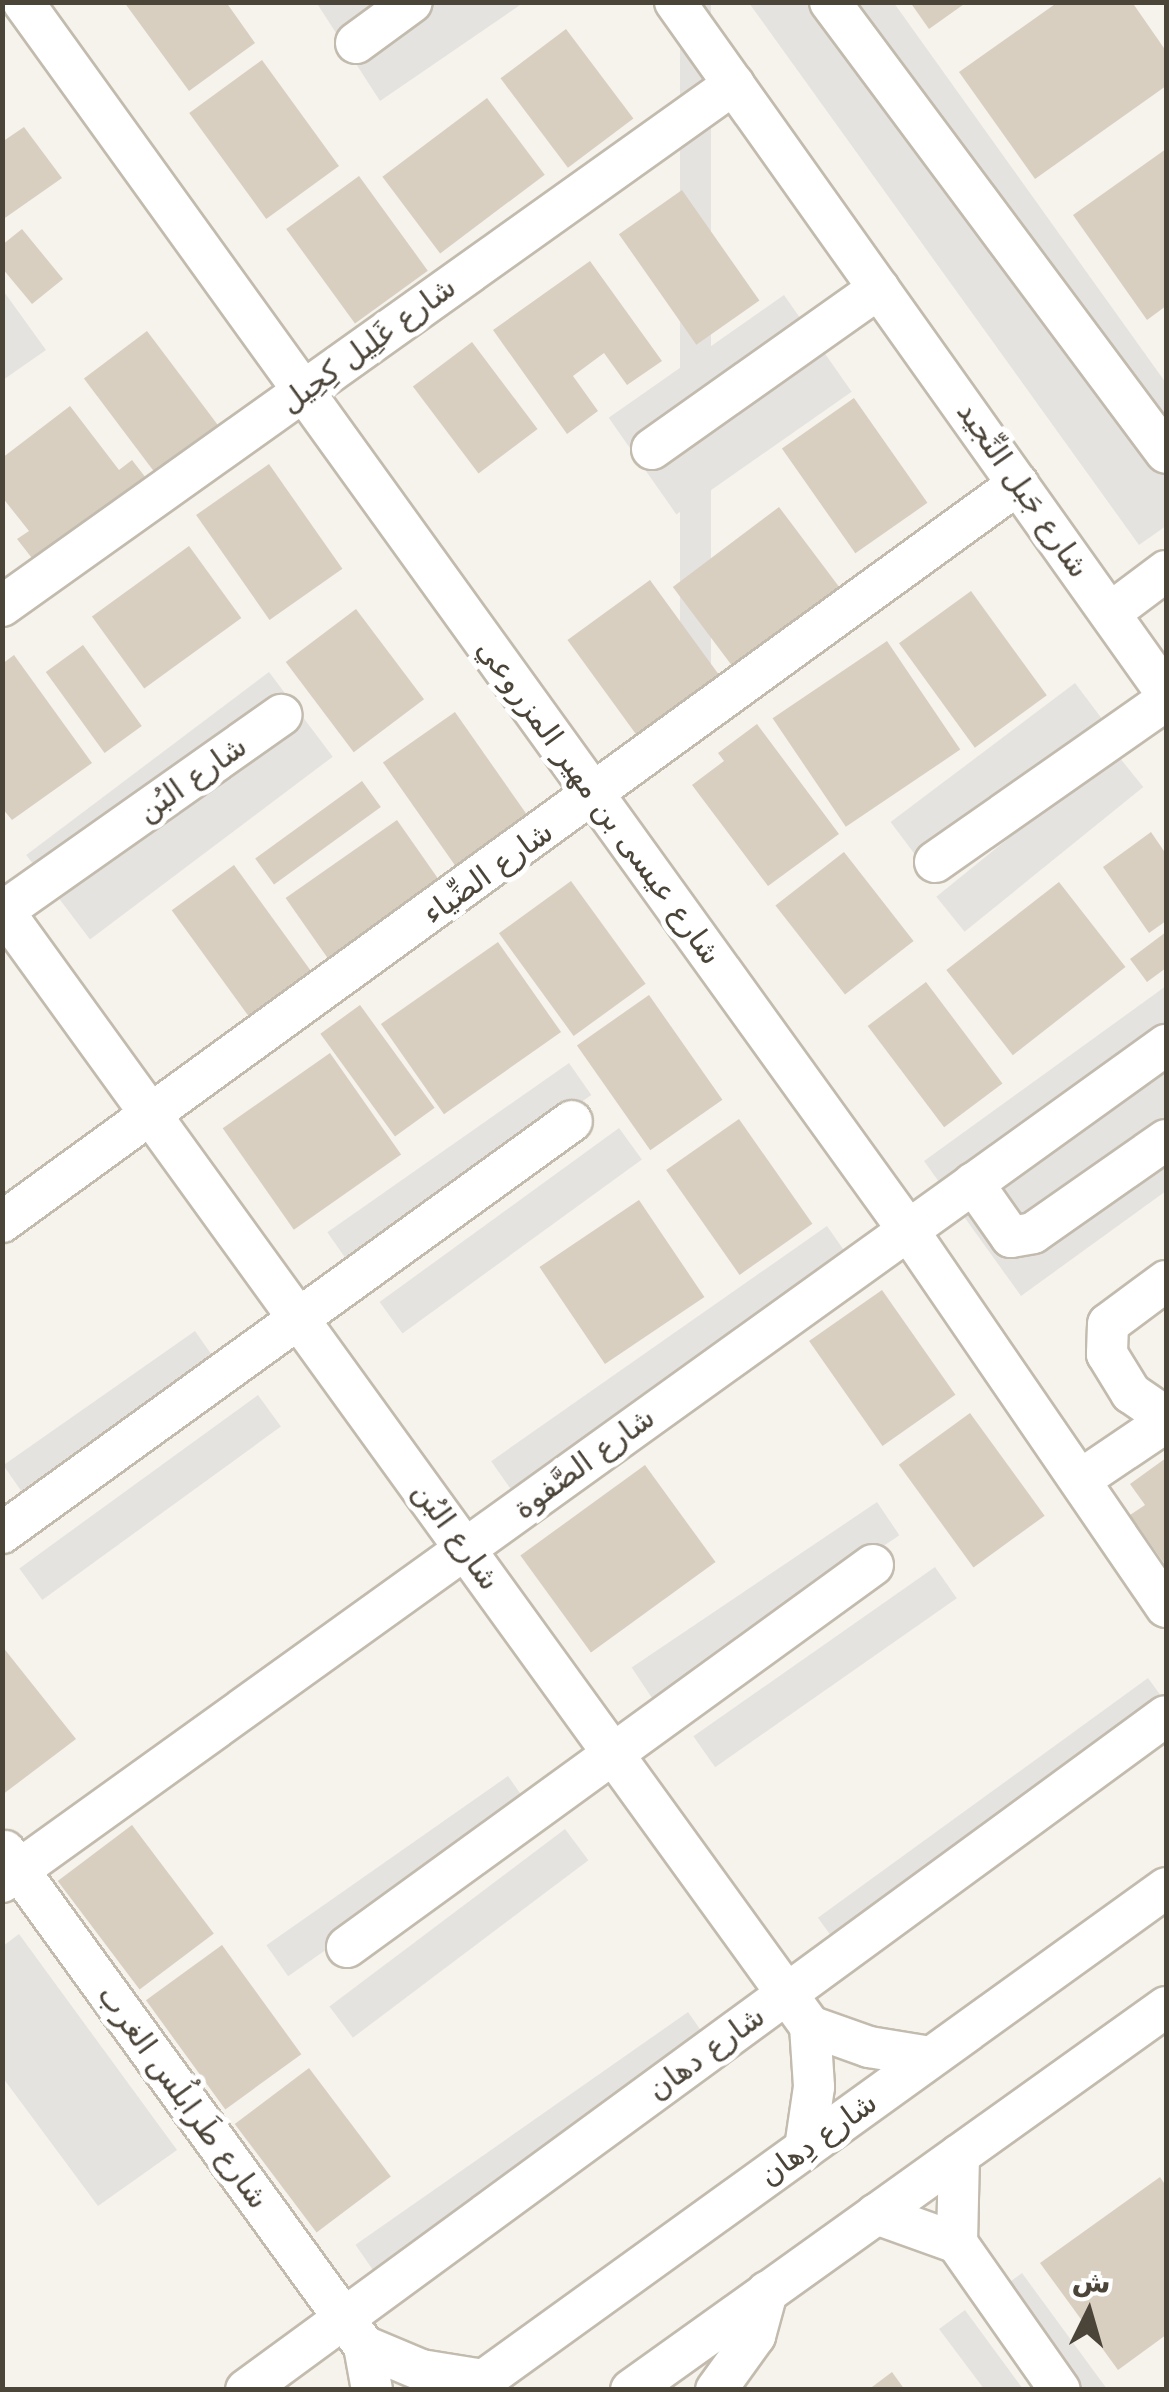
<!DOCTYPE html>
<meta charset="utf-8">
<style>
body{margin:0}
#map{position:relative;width:1169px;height:2392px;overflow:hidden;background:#f6f3ec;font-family:"DejaVu Sans","Noto Naskh Arabic",sans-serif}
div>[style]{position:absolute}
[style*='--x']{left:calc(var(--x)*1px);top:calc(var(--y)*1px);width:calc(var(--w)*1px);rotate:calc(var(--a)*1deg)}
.parking>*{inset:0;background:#e5e3e0;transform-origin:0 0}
.building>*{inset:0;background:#d8cfc1;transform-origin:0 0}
.roads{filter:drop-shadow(2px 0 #c2bbae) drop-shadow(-2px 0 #c2bbae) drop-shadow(0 2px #c2bbae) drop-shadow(0 -2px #c2bbae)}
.minor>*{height:40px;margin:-20px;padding:0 20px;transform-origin:20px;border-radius:20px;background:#fff}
span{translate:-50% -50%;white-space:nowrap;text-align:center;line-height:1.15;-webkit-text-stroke:10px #fff;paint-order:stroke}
.street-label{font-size:30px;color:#4b4439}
.frame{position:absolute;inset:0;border:5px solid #4b4439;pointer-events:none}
.north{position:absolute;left:1039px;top:2262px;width:100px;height:100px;-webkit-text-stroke:8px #fff;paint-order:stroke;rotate:5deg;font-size:28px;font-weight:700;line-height:40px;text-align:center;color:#4b4439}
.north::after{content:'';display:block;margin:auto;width:35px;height:45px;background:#4b4439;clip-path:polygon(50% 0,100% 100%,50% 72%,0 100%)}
</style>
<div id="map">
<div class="parking">
<div style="clip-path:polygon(316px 2px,523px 3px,380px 101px)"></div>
<div style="left:680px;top:3px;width:31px;height:705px"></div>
<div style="clip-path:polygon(749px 3px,894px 3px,1166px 383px,1166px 526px,1139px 545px)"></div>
<div style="clip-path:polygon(2px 289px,46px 350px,3px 380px,2px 380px)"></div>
<div style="left:784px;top:295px;width:118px;height:214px;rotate:55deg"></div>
<div style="left:269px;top:672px;width:106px;height:304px;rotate:53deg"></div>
<div style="left:1075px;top:683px;width:45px;height:231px;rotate:53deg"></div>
<div style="left:1115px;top:752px;width:45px;height:230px;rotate:51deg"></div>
<div style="clip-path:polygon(1166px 986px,1166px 1191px,1021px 1296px,924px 1161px)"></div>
<div style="left:569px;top:1063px;width:39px;height:295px;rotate:55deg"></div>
<div style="left:619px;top:1128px;width:39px;height:296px;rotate:54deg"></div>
<div style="left:827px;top:1226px;width:35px;height:410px;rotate:55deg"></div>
<div style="left:195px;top:1331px;width:39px;height:234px;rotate:55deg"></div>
<div style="left:258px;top:1395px;width:39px;height:295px;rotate:54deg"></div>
<div style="left:877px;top:1502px;width:40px;height:296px;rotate:56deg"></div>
<div style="left:935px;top:1567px;width:38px;height:295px;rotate:55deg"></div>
<div style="left:1148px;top:1678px;width:31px;height:408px;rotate:54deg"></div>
<div style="left:508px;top:1776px;width:38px;height:295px;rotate:55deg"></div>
<div style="left:565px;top:1829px;width:39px;height:295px;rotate:53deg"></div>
<div style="clip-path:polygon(19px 1934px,177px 2150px,98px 2206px,3px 2078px,3px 1946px)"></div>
<div style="left:688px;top:2012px;width:33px;height:406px;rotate:55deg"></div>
<div style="clip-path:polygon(1022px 2273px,1107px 2389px,1067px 2389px,996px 2292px)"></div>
<div style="clip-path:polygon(965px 2310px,1023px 2389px,984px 2389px,939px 2329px)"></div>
</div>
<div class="building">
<div style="clip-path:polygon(124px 2px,226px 2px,255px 43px,189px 91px)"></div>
<div style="clip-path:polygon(910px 2px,967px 2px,929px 29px)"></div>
<div style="clip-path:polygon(1058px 2px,1132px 2px,1166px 51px,1166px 86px,1035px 179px,959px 72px)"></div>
<div style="left:566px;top:29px;width:112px;height:82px;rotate:53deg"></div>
<div style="left:262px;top:60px;width:131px;height:90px;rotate:54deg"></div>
<div style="left:487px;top:98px;width:96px;height:131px;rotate:53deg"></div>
<div style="clip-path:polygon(24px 127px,62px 178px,2px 220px,2px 142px)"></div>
<div style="clip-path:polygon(1166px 149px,1166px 306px,1147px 320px,1073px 215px)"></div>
<div style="left:359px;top:176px;width:117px;height:90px;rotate:54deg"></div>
<div style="left:682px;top:190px;width:135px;height:77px;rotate:55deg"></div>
<div style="clip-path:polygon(22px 229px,63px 279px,32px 304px,2px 268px,2px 245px)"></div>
<div style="clip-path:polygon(590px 261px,662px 361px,627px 385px,604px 353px,573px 376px,598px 411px,567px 434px,493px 330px)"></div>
<div style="left:147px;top:331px;width:129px;height:79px;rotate:53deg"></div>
<div style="left:472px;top:342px;width:109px;height:74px;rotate:53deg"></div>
<div style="left:854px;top:398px;width:128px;height:88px;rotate:55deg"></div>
<div style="clip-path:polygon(70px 406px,119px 470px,132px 460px,146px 478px,35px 562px,17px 539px,29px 531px,2px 497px,2px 458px)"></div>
<div style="left:269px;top:464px;width:128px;height:89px;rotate:55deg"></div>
<div style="left:779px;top:507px;width:101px;height:133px;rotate:53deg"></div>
<div style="left:189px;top:546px;width:89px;height:120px;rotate:54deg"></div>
<div style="left:650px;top:580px;width:129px;height:102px;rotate:54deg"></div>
<div style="left:971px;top:591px;width:129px;height:89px;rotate:54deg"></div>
<div style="left:356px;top:609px;width:113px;height:88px;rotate:53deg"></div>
<div style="left:887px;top:641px;width:131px;height:138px;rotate:56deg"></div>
<div style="left:83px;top:645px;width:100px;height:46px;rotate:54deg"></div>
<div style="clip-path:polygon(14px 655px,92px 763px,12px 820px,2px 808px,2px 664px)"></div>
<div style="left:455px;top:712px;width:128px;height:88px;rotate:55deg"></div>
<div style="clip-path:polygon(757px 724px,839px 834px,768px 886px,692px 785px,724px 761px,718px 753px)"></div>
<div style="left:362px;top:781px;width:32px;height:132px;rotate:54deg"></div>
<div style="left:397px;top:820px;width:76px;height:136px;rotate:55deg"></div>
<div style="clip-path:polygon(1151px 832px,1166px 854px,1166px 921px,1149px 933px,1103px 867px)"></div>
<div style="left:844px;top:852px;width:113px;height:87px;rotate:52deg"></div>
<div style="left:234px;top:865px;width:130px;height:77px;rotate:54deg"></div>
<div style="left:571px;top:881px;width:127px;height:89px;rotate:54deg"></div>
<div style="left:1059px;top:882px;width:108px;height:143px;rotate:52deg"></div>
<div style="clip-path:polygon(1166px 932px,1166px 968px,1147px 982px,1130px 959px)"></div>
<div style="left:498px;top:942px;width:110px;height:143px;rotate:55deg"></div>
<div style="left:926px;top:982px;width:127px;height:73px;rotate:53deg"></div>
<div style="left:649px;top:995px;width:128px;height:88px;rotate:55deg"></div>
<div style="left:360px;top:1005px;width:127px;height:49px;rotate:54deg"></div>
<div style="left:330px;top:1053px;width:124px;height:131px;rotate:55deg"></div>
<div style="left:739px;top:1119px;width:128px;height:89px;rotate:55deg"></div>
<div style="left:639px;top:1200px;width:117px;height:120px;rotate:56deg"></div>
<div style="left:882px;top:1290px;width:128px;height:89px;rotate:55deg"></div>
<div style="left:970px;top:1413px;width:127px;height:88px;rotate:54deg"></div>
<div style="clip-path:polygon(1166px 1458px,1166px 1566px,1130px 1515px,1145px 1505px,1130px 1484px)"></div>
<div style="left:645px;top:1465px;width:120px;height:154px;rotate:54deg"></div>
<div style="clip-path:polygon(2px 1646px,76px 1739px,2px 1795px)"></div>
<div style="left:132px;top:1825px;width:136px;height:93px;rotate:53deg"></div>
<div style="left:222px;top:1945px;width:135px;height:94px;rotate:54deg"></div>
<div style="left:309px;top:2068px;width:136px;height:93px;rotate:53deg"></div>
<div style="clip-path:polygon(1160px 2177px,1166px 2186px,1166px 2335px,1118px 2370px,1040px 2263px)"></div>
<div style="clip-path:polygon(892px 2372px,905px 2390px,868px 2390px)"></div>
</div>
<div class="roads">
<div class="minor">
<div style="--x:23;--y:2;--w:1514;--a:54.22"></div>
<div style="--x:908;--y:1230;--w:457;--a:55.6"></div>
<div style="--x:675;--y:2;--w:848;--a:54.6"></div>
<div style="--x:830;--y:2;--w:562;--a:53.31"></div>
<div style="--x:356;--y:43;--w:69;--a:-36.2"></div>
<div style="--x:652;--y:449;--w:278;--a:-35.3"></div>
<div style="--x:2;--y:606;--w:899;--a:-35.49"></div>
<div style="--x:1110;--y:613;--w:70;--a:-36.9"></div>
<div style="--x:935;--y:862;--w:282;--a:-35"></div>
<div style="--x:2;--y:909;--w:1379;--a:54.12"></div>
<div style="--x:810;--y:2026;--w:61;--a:86.2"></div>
<div style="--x:814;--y:2087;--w:62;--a:98.4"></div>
<div style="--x:2;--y:912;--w:342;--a:-35.2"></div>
<div style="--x:973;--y:1183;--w:66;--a:54.9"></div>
<div style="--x:1011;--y:1237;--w:22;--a:-10"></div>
<div style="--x:1033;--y:1233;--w:162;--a:-35"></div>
<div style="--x:2;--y:1222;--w:1256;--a:-35.99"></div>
<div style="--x:1166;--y:1281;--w:72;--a:143.4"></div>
<div style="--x:1108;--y:1324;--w:30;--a:92"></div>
<div style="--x:1107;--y:1354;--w:46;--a:58.4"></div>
<div style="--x:1131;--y:1393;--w:42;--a:34.4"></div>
<div style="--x:1080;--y:1480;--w:104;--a:-34"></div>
<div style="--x:2;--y:1533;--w:703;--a:-35.86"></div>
<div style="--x:5;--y:1851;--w:611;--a:54.05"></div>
<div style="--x:364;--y:2346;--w:45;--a:79.7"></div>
<div style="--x:2;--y:1882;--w:1434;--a:-35.72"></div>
<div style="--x:347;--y:1947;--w:650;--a:-35.99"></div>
<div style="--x:810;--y:2026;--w:63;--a:19.6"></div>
<div style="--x:869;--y:2047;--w:62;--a:9.3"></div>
<div style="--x:959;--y:2155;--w:88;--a:91.3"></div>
<div style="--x:957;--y:2243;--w:179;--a:55"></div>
<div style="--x:876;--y:2214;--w:86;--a:19.7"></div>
<div style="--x:364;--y:2346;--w:62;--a:22.8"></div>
<div style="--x:421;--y:2370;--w:63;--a:9.2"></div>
<div style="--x:246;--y:2390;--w:1140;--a:-36.23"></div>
<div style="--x:470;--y:2390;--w:858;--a:-35.8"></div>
<div style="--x:631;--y:2390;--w:658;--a:-35.6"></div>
<div style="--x:716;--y:2390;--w:67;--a:-54.2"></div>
<div style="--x:755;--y:2336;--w:46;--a:-74.7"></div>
</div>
</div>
<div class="street-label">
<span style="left:368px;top:345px;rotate:-36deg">شارع غَلِيل كِحِيل</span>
<span style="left:1023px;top:490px;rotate:55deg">شارع جَبل النِّجيد</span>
<span style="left:192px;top:779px;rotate:-35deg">شارع البُن</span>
<span style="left:599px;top:802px;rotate:54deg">شارع عيسى بن مهير المزروعي</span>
<span style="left:488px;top:873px;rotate:-36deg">شارع الضِّياء</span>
<span style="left:584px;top:1463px;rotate:-36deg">شارع الصَّفوة</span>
<span style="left:456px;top:1536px;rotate:54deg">شارع البُن</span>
<span style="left:706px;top:2053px;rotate:-36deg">شارع دهان</span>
<span style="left:183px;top:2097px;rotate:54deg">شارع طَرابلُس الغرب</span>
<span style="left:818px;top:2139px;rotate:-36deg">شارع دِهان</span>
</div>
<div class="frame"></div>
<div class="north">ش</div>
</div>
